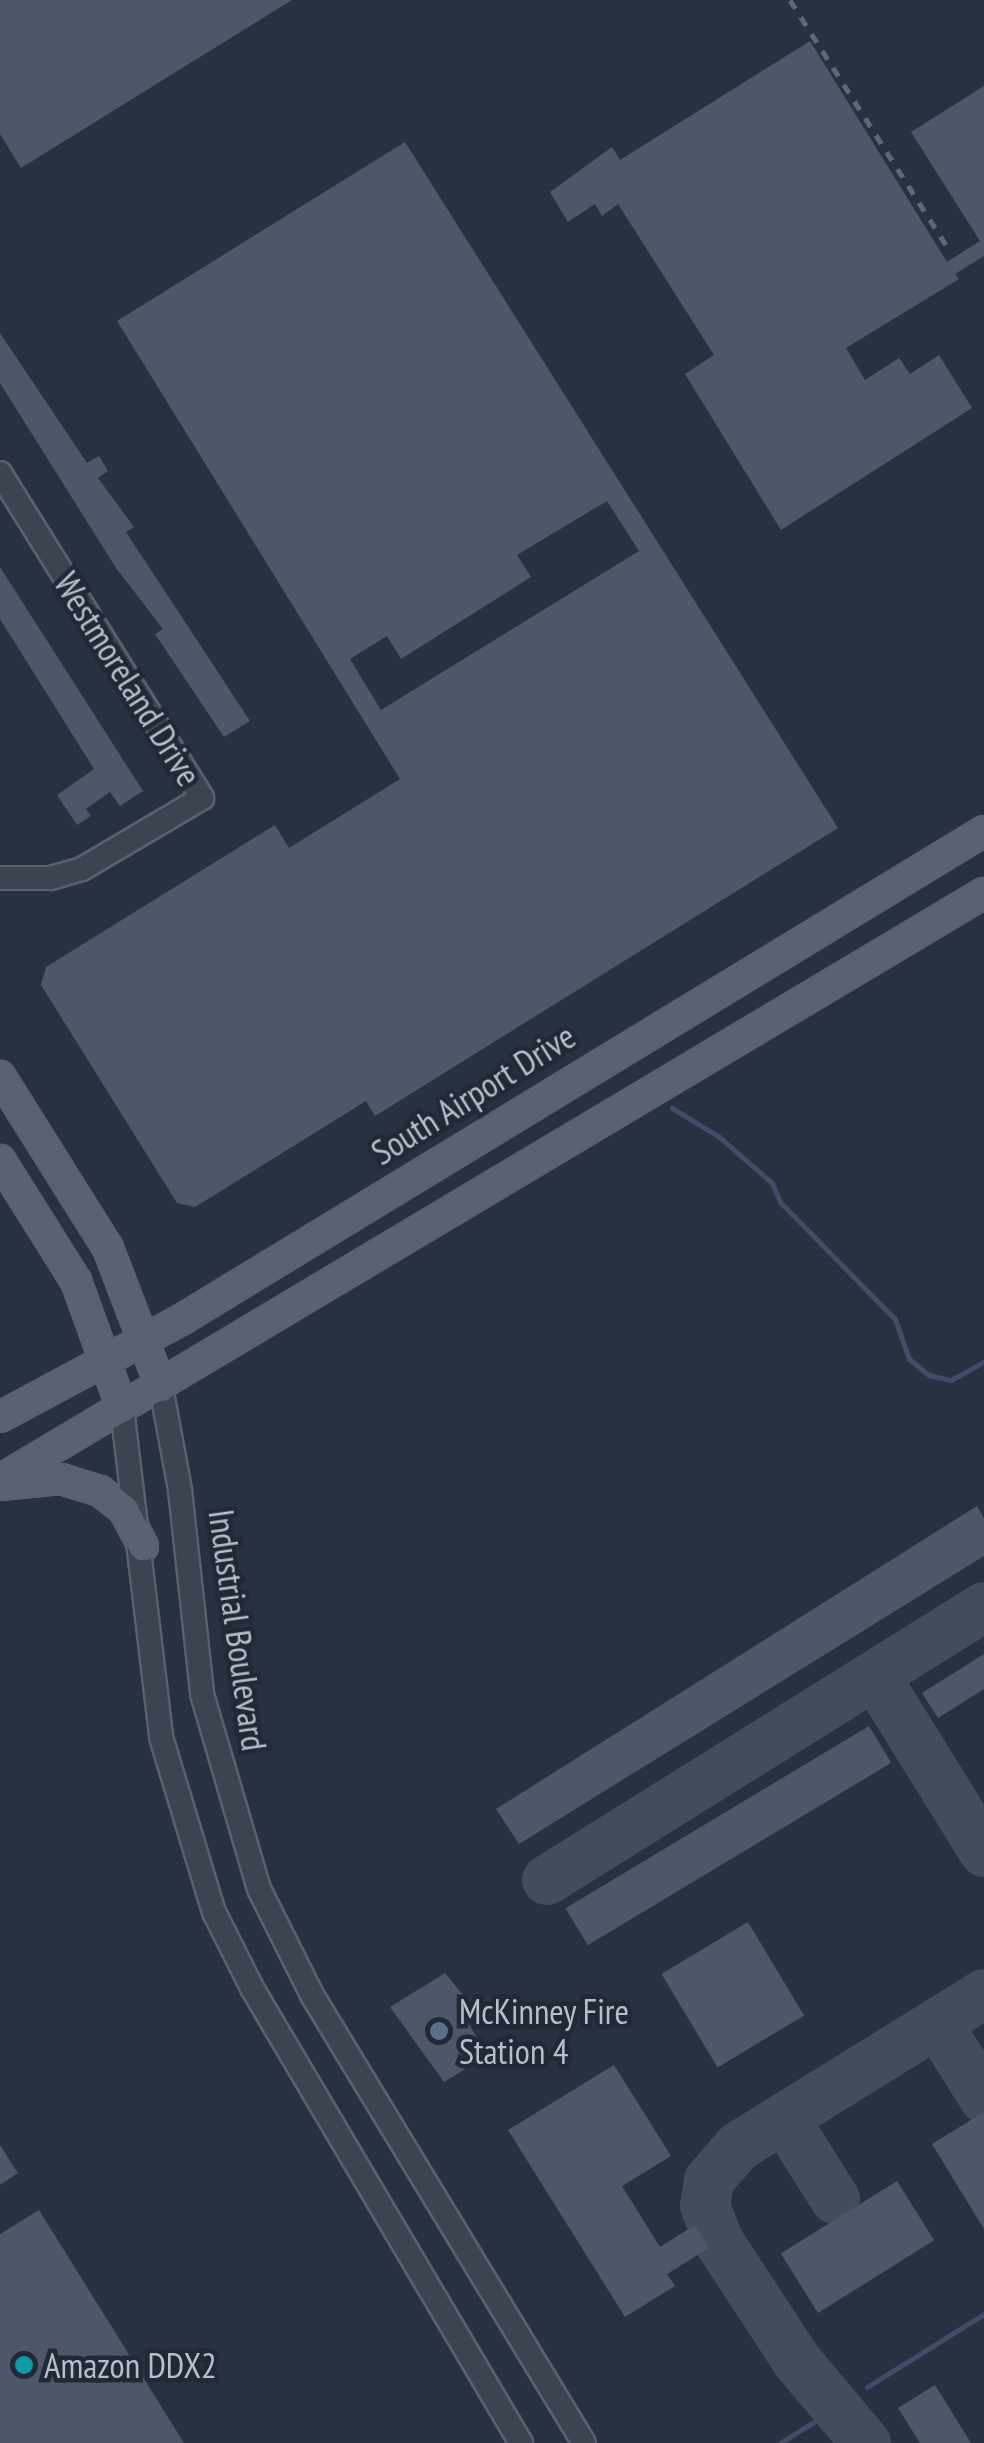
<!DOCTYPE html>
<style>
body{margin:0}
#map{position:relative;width:984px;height:2443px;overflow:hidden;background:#283141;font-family:"PT Sans Narrow",sans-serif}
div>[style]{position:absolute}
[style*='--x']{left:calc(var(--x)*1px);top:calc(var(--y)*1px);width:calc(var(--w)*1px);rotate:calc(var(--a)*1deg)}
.stream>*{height:5px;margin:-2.5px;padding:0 2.5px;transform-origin:2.5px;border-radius:2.5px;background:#3f4d69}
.taxiway>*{height:50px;margin:-25px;padding:0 25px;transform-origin:25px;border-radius:25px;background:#434c5c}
.building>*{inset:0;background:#4e576a;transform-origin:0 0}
.roads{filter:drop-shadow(2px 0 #5a616e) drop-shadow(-2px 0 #5a616e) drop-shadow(0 2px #5a616e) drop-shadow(0 -2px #5a616e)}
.minor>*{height:22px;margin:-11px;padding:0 11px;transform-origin:11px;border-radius:11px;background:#3c4351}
.major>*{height:28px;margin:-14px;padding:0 14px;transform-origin:14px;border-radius:14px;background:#5a6271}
.rail>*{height:5px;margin-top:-2.5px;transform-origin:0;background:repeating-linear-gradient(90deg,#5e6778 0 10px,transparent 0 20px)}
.dots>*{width:28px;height:28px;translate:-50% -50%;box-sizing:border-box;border:5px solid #212836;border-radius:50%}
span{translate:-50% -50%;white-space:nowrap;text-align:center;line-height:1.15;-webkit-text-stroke:9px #212836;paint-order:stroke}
.street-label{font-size:35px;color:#b9becb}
.poi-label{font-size:35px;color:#b9becb}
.left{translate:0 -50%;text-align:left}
</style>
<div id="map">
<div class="stream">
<div style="--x:672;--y:1108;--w:54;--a:31.3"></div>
<div style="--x:718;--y:1136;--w:72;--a:41"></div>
<div style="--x:772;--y:1183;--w:21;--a:67"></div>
<div style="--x:780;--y:1202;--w:164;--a:45.5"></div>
<div style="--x:895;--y:1319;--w:42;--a:70.7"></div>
<div style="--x:909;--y:1359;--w:26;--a:39"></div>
<div style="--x:929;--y:1375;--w:23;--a:13"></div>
<div style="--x:951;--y:1380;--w:38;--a:-29"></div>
<div style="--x:867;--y:2387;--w:138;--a:-32"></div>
<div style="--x:780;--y:2443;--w:40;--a:-32"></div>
</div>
<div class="taxiway">
<div style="--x:875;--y:1676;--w:207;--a:58.2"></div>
<div style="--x:547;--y:1880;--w:515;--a:-31.99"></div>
<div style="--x:937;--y:2023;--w:89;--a:57.9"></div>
<div style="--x:784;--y:2118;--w:96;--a:57.8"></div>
<div style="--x:866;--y:2443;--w:107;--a:-130.1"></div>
<div style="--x:797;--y:2361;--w:142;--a:-123.2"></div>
<div style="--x:719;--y:2242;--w:39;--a:-111"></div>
<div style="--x:705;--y:2206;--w:26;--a:-81"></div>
<div style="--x:709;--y:2180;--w:45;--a:-48.6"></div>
<div style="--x:739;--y:2146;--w:288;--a:-31.8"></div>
</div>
<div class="building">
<div style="clip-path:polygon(0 0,292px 0,21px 168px,0 134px)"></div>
<div style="clip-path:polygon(810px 41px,947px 262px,980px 241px,911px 132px,984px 86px,984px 256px,955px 274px,959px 279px,846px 348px,865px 380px,899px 358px,910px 374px,939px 355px,972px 408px,781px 530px,685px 374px,714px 355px,618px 204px,602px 216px,595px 204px,568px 222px,550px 192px,612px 147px,620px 160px)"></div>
<div style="clip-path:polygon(evenodd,405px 142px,838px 828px,375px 1116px,366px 1101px,195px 1207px,177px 1203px,41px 985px,46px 967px,275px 825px,289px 848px,400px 779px,117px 321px,405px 142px,607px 501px,639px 551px,381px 710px,350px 659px,387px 636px,401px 659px,531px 577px,517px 555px,607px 501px)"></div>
<div style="clip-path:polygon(0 333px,87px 463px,99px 456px,108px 471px,98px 478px,134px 527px,126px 532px,250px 721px,224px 737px,155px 634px,163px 629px,116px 568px,0 383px)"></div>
<div style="clip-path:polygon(0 567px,143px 791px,120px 806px,110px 792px,86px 809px,91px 816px,77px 825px,57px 795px,94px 769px,0 619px)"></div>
<div style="clip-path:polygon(977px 1506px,984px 1518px,984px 1556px,519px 1844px,496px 1809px)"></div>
<div style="clip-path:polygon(984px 1654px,984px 1689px,938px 1718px,922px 1693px)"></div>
<div style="left:869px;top:1726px;width:43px;height:354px;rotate:59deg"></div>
<div style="left:748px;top:1922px;width:109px;height:101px;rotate:59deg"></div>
<div style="clip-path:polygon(445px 1973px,480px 2016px,468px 2023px,488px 2055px,444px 2082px,390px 2007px)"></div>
<div style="clip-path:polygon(614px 2065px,671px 2156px,622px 2186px,660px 2247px,695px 2225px,709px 2248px,667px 2274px,675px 2286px,625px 2317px,508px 2130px)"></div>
<div style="clip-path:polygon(984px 2112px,984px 2229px,932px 2144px)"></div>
<div style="clip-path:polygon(0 2145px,18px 2173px,0 2185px)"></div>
<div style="left:897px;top:2181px;width:70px;height:137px;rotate:58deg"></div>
<div style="clip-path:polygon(39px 2210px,184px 2443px,0 2443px,0 2234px)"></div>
<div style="clip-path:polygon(935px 2385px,971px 2443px,920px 2443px,898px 2408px)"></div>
</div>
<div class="roads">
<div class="minor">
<div style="--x:0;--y:473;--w:383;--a:58.1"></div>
<div style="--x:202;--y:798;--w:139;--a:149.4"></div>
<div style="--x:82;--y:869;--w:33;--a:164"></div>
<div style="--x:50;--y:878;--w:50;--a:180"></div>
<div style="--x:161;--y:1387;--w:105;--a:79.5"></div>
<div style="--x:180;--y:1490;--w:205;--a:83.8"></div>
<div style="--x:202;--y:1694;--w:203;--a:73.7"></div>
<div style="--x:259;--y:1889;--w:119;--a:63.4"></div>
<div style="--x:312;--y:1995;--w:524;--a:58.74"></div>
<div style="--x:122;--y:1408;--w:331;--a:83.2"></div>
<div style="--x:161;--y:1737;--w:183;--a:73.2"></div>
<div style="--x:214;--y:1912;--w:85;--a:63.4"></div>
<div style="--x:252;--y:1988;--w:529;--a:59.41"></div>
</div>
<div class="major">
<div style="--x:0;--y:1076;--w:203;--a:57.9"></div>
<div style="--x:108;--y:1248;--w:149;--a:69.1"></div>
<div style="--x:0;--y:1160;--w:143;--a:57.9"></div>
<div style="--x:76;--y:1281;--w:135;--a:70.1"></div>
<div style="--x:0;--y:1417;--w:205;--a:-28.2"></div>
<div style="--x:181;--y:1320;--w:940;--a:-31.34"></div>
<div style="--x:0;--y:1480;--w:1146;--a:-30.82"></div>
<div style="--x:1;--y:1485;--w:60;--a:-5.7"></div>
<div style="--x:61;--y:1479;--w:41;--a:17.1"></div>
<div style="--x:100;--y:1491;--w:31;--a:38"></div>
<div style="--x:124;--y:1510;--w:41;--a:62.2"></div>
</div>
</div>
<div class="rail">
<div style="--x:790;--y:0;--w:298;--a:57.5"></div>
</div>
<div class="dots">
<div style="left:439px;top:2031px;background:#5c6f8a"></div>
<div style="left:24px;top:2365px;background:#0f9aa8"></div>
</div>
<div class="street-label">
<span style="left:128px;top:679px;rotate:58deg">Westmoreland Drive</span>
<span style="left:473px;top:1094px;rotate:-32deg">South Airport Drive</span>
<span style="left:238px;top:1630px;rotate:82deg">Industrial Boulevard</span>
</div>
<div class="poi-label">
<span class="left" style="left:459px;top:2031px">McKinney Fire<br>Station 4</span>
<span class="left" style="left:44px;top:2365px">Amazon DDX2</span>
</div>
</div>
